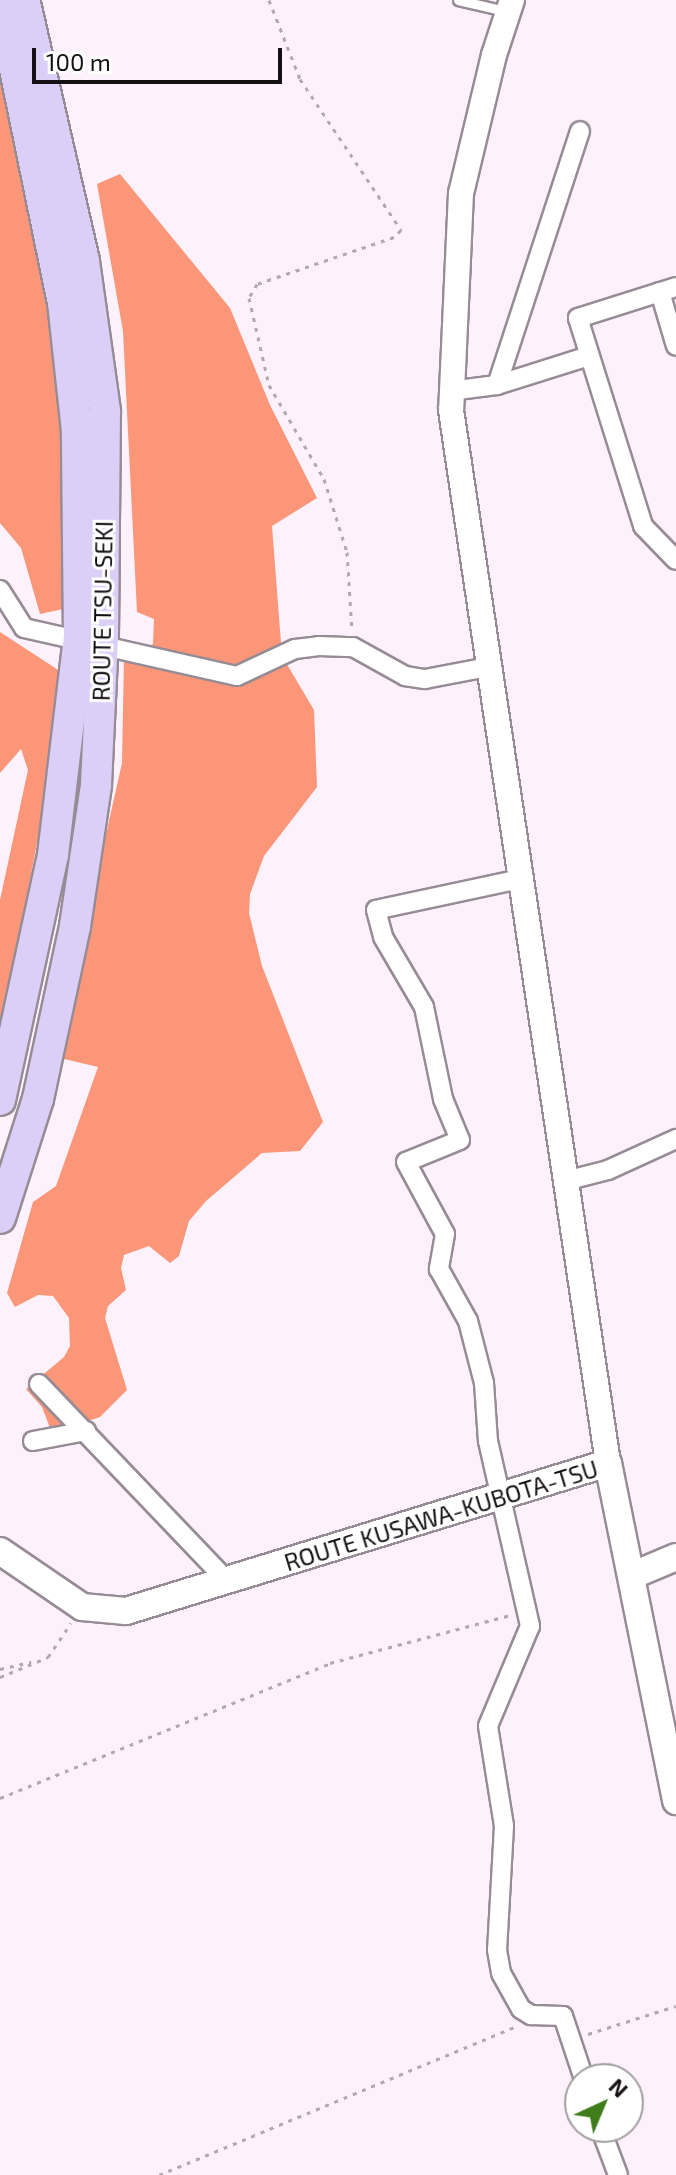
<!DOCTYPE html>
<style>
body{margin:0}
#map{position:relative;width:676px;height:2175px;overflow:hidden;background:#fdf1fb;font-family:"Exo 2",sans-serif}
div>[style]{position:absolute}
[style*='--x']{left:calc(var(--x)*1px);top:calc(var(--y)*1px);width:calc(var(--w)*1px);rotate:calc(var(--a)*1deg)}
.forest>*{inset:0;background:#fb9678}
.path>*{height:3px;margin-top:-1.5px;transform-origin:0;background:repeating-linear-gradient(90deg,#b2a8b0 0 4px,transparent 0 10px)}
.roads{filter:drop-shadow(2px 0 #978c95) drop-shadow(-2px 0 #978c95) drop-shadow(0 2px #978c95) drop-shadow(0 -2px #978c95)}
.service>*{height:9px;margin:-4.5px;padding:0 4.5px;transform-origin:4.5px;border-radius:4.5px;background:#fff}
.minor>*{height:18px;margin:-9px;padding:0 9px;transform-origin:9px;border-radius:9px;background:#fff}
.tertiary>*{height:24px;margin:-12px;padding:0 12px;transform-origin:12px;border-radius:12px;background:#fff}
.secondary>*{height:26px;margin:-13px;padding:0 13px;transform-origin:13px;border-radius:13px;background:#fff}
.primary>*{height:30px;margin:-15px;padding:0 15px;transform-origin:15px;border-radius:15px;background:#dbcff8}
span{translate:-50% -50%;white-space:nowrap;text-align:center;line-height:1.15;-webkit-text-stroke:6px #fff;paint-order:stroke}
.street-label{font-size:24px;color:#141014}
.north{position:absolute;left:564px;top:2063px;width:80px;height:80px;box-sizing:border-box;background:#fff;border:2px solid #a19fa1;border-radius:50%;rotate:44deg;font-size:22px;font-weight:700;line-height:32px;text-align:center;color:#141014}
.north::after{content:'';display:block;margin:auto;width:28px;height:36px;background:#3f7d1b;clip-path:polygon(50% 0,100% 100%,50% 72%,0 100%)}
.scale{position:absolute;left:32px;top:48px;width:250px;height:36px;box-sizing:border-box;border:4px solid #141014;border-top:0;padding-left:10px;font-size:24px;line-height:28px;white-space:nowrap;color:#141014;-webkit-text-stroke:6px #fff;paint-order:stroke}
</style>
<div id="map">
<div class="forest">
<div style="clip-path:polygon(0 68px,31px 203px,68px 447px,63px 609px,40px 614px,21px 548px,0 523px)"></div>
<div style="clip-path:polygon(120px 174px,230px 308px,270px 405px,317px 498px,272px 526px,282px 656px,314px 710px,317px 787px,264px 856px,250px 894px,249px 913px,262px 966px,323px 1122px,300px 1151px,262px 1153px,206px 1201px,189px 1221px,179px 1256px,170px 1263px,149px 1246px,124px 1255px,121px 1268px,126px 1290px,108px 1306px,105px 1318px,127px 1390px,100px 1417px,52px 1433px,42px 1407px,26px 1389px,64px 1357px,70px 1346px,69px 1318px,53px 1296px,38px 1295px,15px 1307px,7px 1293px,33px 1202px,56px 1186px,98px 1067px,56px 1057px,122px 763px,124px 658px,153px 644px,154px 619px,137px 612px,123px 331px,97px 184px)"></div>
<div style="clip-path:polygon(0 632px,69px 677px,0 1035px,0 900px,28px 770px,21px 749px,0 773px)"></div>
</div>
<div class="path">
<div style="--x:269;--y:0;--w:85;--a:68.6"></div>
<div style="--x:300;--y:79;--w:182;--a:56.2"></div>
<div style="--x:401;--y:230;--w:10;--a:135"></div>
<div style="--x:394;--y:237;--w:145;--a:161.1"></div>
<div style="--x:257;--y:284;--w:16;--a:120"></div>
<div style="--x:249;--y:298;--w:89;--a:77.1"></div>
<div style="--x:269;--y:385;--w:109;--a:59.7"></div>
<div style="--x:324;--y:479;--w:77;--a:72.5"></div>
<div style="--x:347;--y:552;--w:79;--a:86.4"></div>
<div style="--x:0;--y:1669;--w:32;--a:-13"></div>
<div style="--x:0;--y:1677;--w:52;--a:-22.6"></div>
<div style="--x:48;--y:1657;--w:41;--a:-55.9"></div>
<div style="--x:0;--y:1798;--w:357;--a:-22.2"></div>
<div style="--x:330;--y:1663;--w:187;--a:-14.9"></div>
<div style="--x:588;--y:2034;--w:92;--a:-17.7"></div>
<div style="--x:159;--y:2175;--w:388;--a:-22.6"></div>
</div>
<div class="roads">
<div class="service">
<div style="--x:458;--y:0;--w:48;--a:13.2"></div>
</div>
<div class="minor">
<div style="--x:676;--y:287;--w:103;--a:162.4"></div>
<div style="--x:578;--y:318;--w:218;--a:72.6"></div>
<div style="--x:643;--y:526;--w:47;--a:45.9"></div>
<div style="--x:660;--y:292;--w:56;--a:73.5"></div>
<div style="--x:497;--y:385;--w:267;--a:-71.9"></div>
<div style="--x:450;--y:391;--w:47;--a:-7.3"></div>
<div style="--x:497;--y:385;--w:96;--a:-17.5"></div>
<div style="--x:0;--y:590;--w:45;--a:57.7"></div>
<div style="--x:24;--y:628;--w:218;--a:12.7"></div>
<div style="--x:237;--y:676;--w:64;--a:-25"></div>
<div style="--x:295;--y:649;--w:24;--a:-7"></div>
<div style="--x:319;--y:646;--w:34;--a:2"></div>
<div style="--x:353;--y:647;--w:60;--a:29.1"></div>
<div style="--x:405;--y:676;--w:20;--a:9"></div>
<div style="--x:425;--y:679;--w:64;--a:-10.8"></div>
<div style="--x:520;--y:879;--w:147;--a:167.9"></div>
<div style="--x:376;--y:910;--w:28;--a:75"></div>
<div style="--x:383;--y:937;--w:81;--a:59.6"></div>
<div style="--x:424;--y:1007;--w:94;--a:78.3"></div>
<div style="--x:443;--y:1099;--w:44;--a:67.5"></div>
<div style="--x:460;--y:1140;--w:58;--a:157.8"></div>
<div style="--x:406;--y:1162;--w:82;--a:61.6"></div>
<div style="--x:445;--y:1234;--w:36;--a:100"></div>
<div style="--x:439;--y:1269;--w:60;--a:60.9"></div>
<div style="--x:468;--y:1321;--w:64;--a:75.5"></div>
<div style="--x:484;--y:1383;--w:58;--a:86.1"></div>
<div style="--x:488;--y:1441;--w:190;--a:77.2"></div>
<div style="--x:530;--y:1626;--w:108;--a:112.8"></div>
<div style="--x:488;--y:1726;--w:101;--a:80.9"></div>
<div style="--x:504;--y:1826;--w:124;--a:93.2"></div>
<div style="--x:497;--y:1950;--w:23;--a:80"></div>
<div style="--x:501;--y:1973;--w:41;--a:60.9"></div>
<div style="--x:521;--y:2009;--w:12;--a:31"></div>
<div style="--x:531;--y:2015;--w:32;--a:2"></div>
<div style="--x:563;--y:2016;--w:66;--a:71.6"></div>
<div style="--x:565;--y:1181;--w:44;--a:-14.3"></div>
<div style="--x:608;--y:1170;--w:75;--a:-24.5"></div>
<div style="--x:39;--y:1384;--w:272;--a:46.3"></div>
<div style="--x:33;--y:1441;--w:54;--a:-10.7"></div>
<div style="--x:600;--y:2127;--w:51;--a:69.4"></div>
</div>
<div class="tertiary">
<div style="--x:512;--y:0;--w:58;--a:108.1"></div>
<div style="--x:494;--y:55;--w:142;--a:103.4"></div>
<div style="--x:461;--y:193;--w:217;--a:92.6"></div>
<div style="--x:451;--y:410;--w:1065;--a:81.52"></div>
</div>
<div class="secondary">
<div style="--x:0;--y:1551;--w:99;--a:34.3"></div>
<div style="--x:82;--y:1607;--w:44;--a:5.2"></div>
<div style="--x:126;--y:1611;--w:504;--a:-17.07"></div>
<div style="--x:608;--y:1463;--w:345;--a:78.6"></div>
<div style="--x:631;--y:1576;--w:49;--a:-22.9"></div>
</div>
<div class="primary">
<div style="--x:0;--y:1100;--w:251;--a:-77.8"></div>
<div style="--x:53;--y:855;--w:220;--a:-83.2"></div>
<div style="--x:79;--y:637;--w:206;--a:-90.6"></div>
<div style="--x:77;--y:431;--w:129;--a:-96.2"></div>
<div style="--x:63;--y:303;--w:309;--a:-101.6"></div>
<div style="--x:0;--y:1218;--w:125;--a:-72.3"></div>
<div style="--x:38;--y:1099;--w:177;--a:-77.9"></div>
<div style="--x:75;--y:926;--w:143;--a:-81.5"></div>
<div style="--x:96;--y:785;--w:149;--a:-87.3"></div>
<div style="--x:103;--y:636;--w:225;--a:-89.5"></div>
<div style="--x:105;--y:411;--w:151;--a:-98"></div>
<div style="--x:84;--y:261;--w:268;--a:-102.9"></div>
</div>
</div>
<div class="street-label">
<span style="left:102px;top:611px;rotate:-89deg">ROUTE TSU-SEKI</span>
<span style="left:441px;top:1515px;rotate:-17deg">ROUTE KUSAWA-KUBOTA-TSU</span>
</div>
<div class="north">N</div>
<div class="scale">100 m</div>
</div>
